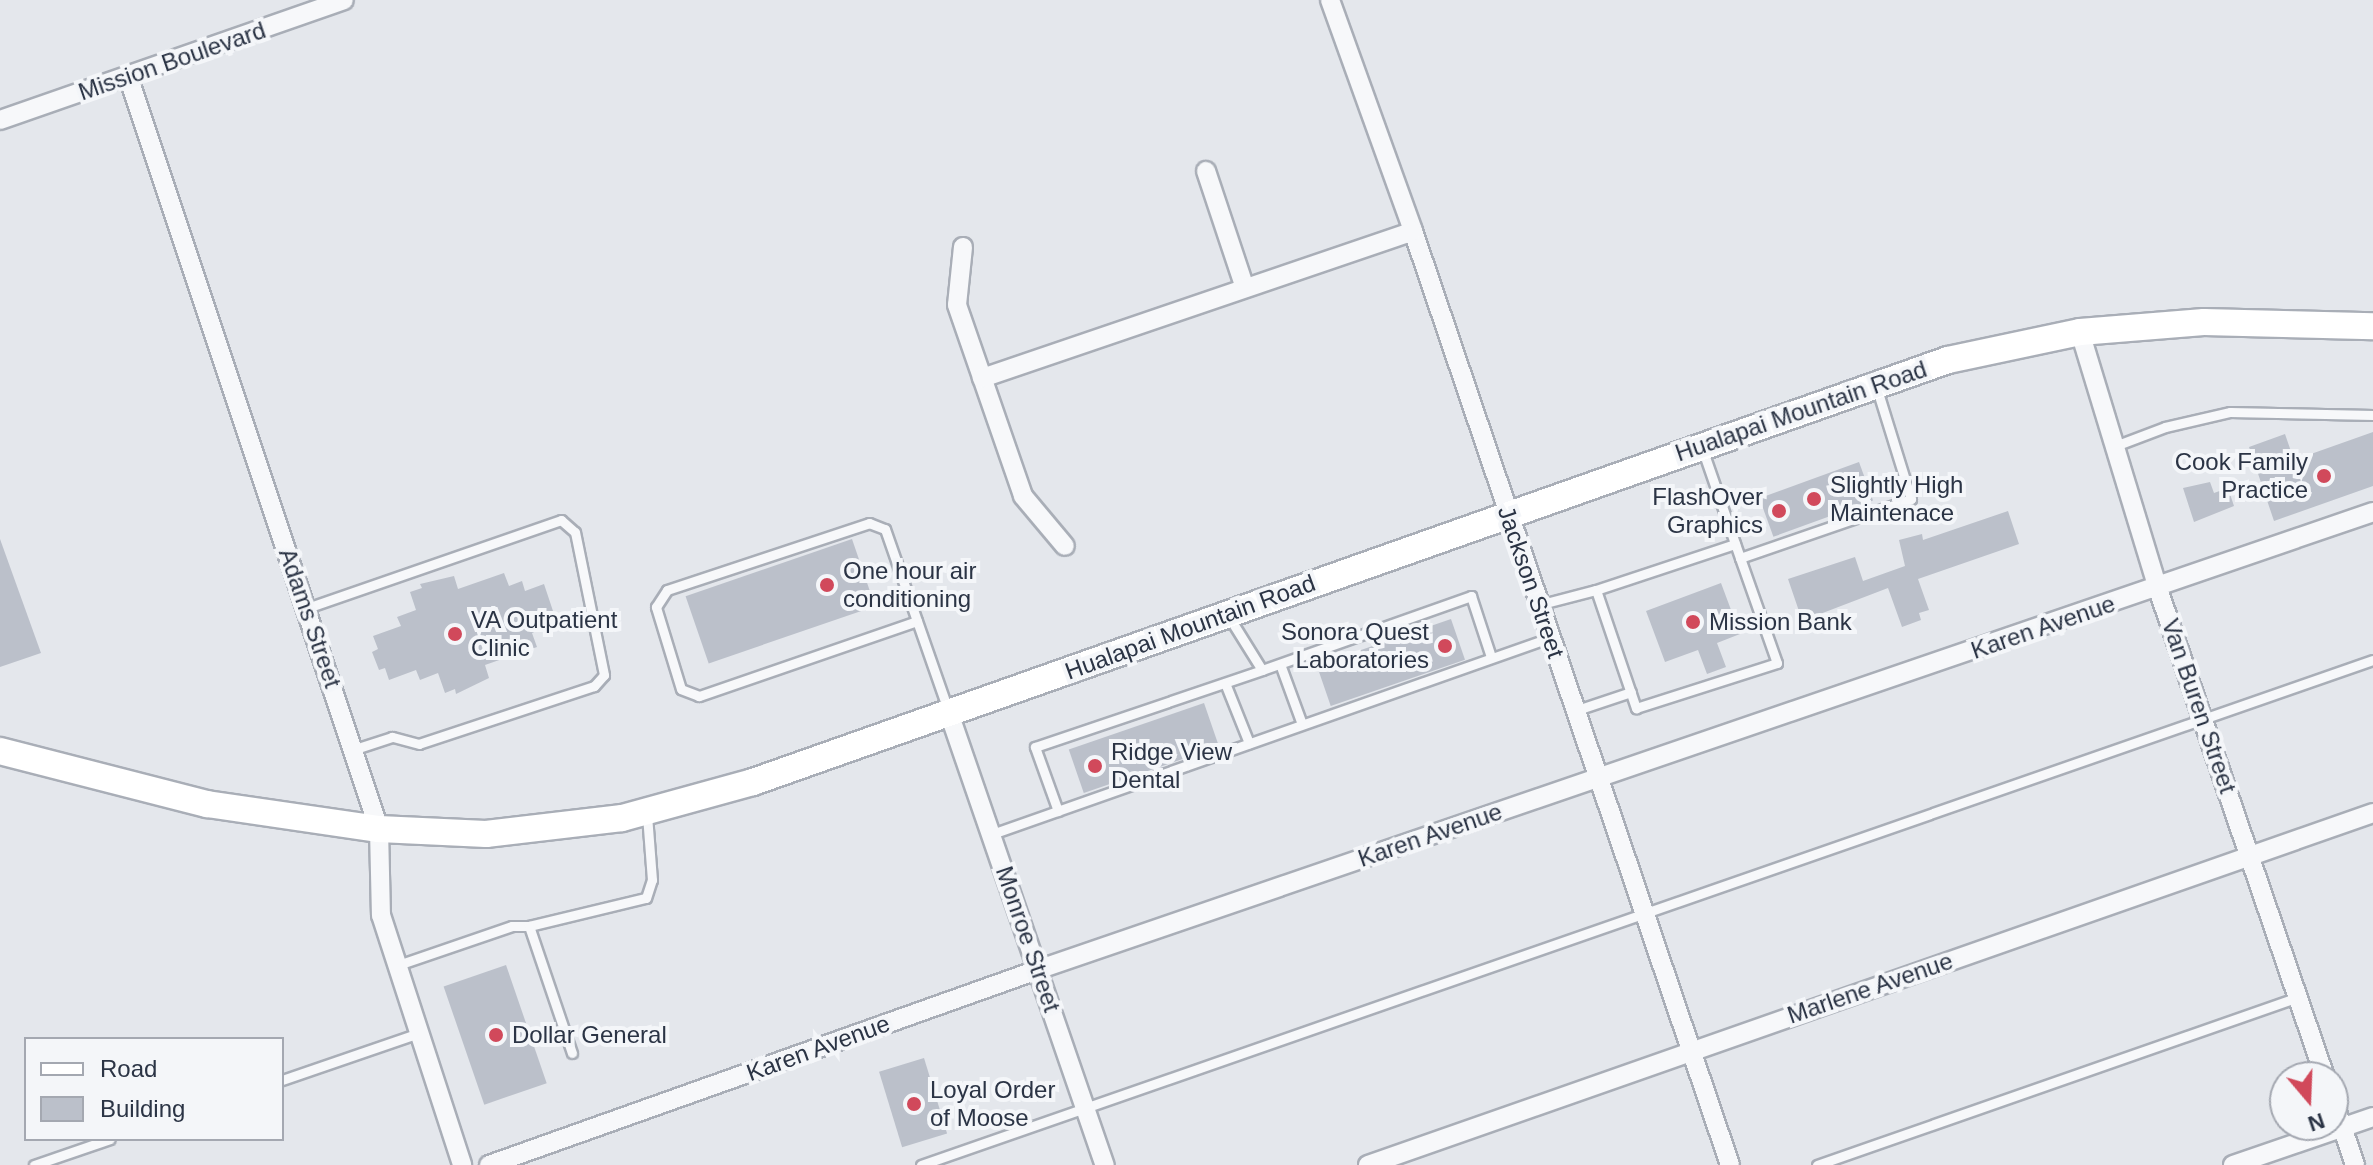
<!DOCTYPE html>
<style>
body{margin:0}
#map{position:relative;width:2373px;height:1165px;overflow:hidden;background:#e4e7ec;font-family:Arial,sans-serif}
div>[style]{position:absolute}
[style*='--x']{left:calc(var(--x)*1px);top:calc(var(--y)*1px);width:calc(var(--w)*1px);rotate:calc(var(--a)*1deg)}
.building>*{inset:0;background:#bbc0ca;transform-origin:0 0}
.roads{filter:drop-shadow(2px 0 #a9aeb7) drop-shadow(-2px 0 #a9aeb7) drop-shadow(0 2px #a9aeb7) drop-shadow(0 -2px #a9aeb7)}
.lane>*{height:9px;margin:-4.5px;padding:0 4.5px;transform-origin:4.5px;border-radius:4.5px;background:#f7f8fa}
.street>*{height:18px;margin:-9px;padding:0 9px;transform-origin:9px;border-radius:9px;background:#f7f8fa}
.secondary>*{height:26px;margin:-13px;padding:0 13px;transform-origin:13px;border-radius:13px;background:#fff}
.dots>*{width:22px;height:22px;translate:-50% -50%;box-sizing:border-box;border:4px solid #f4f6f9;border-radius:50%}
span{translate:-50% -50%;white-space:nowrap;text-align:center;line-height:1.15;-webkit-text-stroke:8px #f4f6f9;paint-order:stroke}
.street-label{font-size:24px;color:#2b3445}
.poi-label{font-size:24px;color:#2b3445}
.right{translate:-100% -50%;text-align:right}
.left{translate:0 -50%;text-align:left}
.legend{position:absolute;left:24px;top:1037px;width:260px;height:104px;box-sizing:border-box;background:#f4f6f9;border:2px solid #a4a8b1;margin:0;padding:10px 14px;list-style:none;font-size:24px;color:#2b3445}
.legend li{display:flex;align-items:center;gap:16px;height:40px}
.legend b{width:40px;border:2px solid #a4a8b1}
.north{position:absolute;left:2269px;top:1061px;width:80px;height:80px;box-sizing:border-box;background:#f4f6f9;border:2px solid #a4a8b1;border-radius:50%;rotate:161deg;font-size:22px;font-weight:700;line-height:32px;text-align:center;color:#2b3445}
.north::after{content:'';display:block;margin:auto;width:28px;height:36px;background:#d1495b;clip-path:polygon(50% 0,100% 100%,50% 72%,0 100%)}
</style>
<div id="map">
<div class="building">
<div style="clip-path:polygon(2373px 432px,2373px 486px,2274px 521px,2249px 447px,2285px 434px,2294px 460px)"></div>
<div style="left:1859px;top:462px;width:41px;height:106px;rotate:70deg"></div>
<div style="clip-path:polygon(2210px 482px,2214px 493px,2228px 488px,2234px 506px,2194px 522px,2183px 488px)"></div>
<div style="clip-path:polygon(2008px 511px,2019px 544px,1918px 579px,1929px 610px,1919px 613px,1921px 620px,1902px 627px,1888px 588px,1807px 619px,1806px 616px,1801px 617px,1788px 579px,1855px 557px,1863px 581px,1905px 566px,1899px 540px,1922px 534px,1923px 540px)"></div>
<div style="clip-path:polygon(0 539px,41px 653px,0 667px)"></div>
<div style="left:852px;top:539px;width:71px;height:176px;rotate:71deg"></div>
<div style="clip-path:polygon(504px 573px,509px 586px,522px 581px,525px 591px,544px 584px,554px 614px,536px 620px,539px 630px,532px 633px,537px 647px,485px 665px,489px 678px,456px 694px,455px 689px,445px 693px,438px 673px,420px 680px,416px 670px,389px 680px,385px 668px,379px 670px,372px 652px,378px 649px,373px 636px,401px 626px,397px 617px,416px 610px,410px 592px,422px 588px,420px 584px,454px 576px,458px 589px)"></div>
<div style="clip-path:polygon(1721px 583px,1740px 634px,1717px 643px,1726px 667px,1707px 674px,1698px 650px,1665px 662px,1646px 611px)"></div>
<div style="left:1451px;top:619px;width:43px;height:142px;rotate:71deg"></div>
<div style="left:1204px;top:703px;width:46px;height:143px;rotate:71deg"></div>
<div style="left:506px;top:965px;width:125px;height:66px;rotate:71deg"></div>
<div style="left:924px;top:1058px;width:79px;height:47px;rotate:73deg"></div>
</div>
<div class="roads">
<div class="lane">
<div style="--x:2115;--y:446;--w:53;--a:-20.8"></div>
<div style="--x:2165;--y:427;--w:67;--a:-13"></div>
<div style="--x:2230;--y:412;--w:143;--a:1.2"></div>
<div style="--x:1703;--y:451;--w:113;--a:70.9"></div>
<div style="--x:1740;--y:558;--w:181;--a:-19"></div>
<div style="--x:1911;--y:499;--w:115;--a:-107.2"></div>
<div style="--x:1735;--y:544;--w:146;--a:161.7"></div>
<div style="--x:1596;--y:590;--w:125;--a:71.3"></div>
<div style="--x:1636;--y:708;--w:148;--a:-17.7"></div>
<div style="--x:1777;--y:663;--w:111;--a:-109.4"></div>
<div style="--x:1538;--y:605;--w:60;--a:-14.5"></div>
<div style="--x:307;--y:608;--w:269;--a:-19.1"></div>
<div style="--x:561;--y:520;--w:18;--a:41"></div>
<div style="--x:575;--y:532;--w:146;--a:78.5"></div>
<div style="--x:604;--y:675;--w:15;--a:132"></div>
<div style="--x:594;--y:686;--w:184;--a:161.7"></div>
<div style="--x:419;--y:744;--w:28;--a:-165"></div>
<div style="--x:392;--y:737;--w:40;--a:162"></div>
<div style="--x:1229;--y:617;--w:62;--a:58.1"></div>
<div style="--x:1262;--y:670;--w:222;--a:-19.5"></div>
<div style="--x:1471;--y:596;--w:64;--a:71.8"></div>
<div style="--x:917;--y:621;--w:231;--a:161"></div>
<div style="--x:699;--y:696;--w:19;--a:-159"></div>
<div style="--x:681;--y:689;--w:86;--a:-107"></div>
<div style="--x:656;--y:607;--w:20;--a:-57"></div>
<div style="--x:667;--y:590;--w:213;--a:-18.3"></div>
<div style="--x:869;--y:523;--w:17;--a:21"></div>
<div style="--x:885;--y:529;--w:192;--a:70.8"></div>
<div style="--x:1280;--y:664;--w:64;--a:69.9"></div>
<div style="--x:1225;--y:683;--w:65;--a:68.2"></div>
<div style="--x:1574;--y:711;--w:60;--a:-18.4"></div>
<div style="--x:1058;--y:811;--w:68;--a:-109.8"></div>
<div style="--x:1035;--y:747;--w:240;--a:-18.7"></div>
<div style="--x:992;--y:834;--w:590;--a:-19.39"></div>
<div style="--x:529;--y:926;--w:120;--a:-13.5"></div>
<div style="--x:646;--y:898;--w:19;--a:-72"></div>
<div style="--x:652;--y:880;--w:65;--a:-94.4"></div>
<div style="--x:398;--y:965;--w:120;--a:-18.9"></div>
<div style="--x:512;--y:926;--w:17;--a:0"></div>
<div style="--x:529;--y:926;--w:134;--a:71.3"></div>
<div style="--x:282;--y:1080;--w:148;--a:-18.9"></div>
<div style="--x:34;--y:1165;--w:80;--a:-18.9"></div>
<div style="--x:921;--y:1165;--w:1537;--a:-19.18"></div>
<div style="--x:1817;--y:1165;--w:509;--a:-19.25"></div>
</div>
<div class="street">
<div style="--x:1330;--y:0;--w:245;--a:70.2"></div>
<div style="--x:1413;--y:231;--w:986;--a:71.25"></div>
<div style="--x:128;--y:76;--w:794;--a:71.57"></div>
<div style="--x:379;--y:829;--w:86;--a:88.7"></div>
<div style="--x:381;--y:915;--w:263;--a:72"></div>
<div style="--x:0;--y:120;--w:364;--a:-19.2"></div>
<div style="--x:1206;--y:171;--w:123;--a:71.6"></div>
<div style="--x:963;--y:247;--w:58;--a:95.9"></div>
<div style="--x:957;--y:305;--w:202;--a:70.9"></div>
<div style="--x:1023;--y:496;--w:65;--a:50"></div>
<div style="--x:2080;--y:332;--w:269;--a:73.1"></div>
<div style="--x:2158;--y:589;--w:516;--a:71.11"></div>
<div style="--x:982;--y:378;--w:455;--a:-18.8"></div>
<div style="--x:949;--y:713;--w:478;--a:71"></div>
<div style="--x:2333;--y:1100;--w:69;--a:71.3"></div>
<div style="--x:489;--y:1165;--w:585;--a:-19.58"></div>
<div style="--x:1040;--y:969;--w:1409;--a:-18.92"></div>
<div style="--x:1368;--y:1165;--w:1065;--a:-19.3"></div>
<div style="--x:2233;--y:1165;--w:148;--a:-18.9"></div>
</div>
<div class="secondary">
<div style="--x:0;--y:751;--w:214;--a:14.4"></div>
<div style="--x:207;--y:804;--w:174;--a:8.3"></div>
<div style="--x:379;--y:829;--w:107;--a:2.7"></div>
<div style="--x:486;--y:834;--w:137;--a:-6.7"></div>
<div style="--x:622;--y:818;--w:136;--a:-15.4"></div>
<div style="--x:753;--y:782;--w:1267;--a:-19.45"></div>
<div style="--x:1948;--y:360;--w:135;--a:-12"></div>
<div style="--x:2080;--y:332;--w:124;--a:-4.6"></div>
<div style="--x:2204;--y:322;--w:169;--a:1.4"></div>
</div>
</div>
<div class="dots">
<div style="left:2324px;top:476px;background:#d1495b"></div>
<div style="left:1814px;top:499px;background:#d1495b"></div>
<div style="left:1779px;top:511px;background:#d1495b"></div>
<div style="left:827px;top:585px;background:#d1495b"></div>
<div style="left:1693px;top:622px;background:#d1495b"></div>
<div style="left:455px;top:634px;background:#d1495b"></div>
<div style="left:1445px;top:646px;background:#d1495b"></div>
<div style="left:1095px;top:766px;background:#d1495b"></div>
<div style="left:496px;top:1035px;background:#d1495b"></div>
<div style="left:914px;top:1104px;background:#d1495b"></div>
</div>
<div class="street-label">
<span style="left:172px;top:61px;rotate:-19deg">Mission Boulevard</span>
<span style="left:1801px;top:411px;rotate:-19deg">Hualapai Mountain Road</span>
<span style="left:1531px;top:582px;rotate:71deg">Jackson Street</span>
<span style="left:310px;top:618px;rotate:71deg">Adams Street</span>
<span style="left:1190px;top:627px;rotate:-20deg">Hualapai Mountain Road</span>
<span style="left:2043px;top:627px;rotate:-19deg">Karen Avenue</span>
<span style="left:2199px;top:706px;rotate:71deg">Van Buren Street</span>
<span style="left:1430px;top:835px;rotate:-19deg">Karen Avenue</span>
<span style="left:1028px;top:939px;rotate:71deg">Monroe Street</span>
<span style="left:1870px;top:988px;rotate:-19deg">Marlene Avenue</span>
<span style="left:818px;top:1048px;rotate:-20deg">Karen Avenue</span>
</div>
<div class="poi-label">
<span class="right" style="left:2308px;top:476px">Cook Family<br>Practice</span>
<span class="left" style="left:1830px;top:499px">Slightly High<br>Maintenace</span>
<span class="right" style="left:1763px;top:511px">FlashOver<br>Graphics</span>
<span class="left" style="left:843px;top:585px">One hour air<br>conditioning</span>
<span class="left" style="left:471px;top:634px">VA Outpatient<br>Clinic</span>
<span class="left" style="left:1709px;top:622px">Mission Bank</span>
<span class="right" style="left:1429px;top:646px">Sonora Quest<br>Laboratories</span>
<span class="left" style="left:1111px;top:766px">Ridge View<br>Dental</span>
<span class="left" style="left:512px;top:1035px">Dollar General</span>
<span class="left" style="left:930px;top:1104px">Loyal Order<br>of Moose</span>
</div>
<ul class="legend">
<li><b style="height:10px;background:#fff"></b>Road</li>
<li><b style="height:22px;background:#bbc0ca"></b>Building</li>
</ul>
<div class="north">N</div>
</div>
